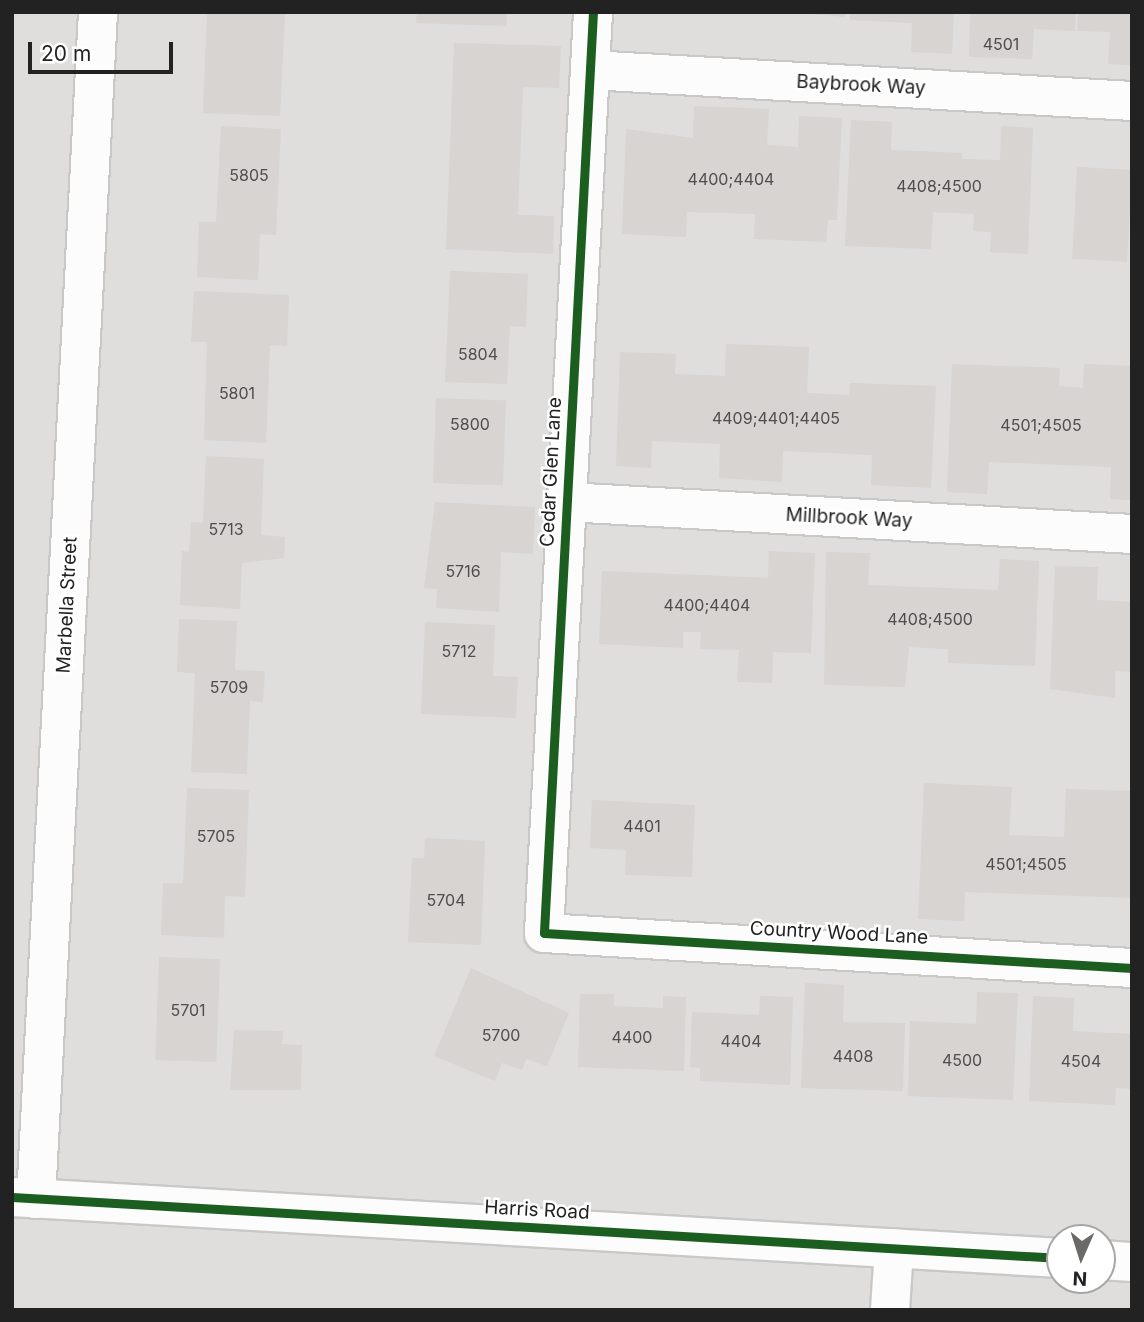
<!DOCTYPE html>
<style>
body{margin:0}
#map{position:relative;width:1144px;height:1322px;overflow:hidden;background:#f0eeeb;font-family:Inter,sans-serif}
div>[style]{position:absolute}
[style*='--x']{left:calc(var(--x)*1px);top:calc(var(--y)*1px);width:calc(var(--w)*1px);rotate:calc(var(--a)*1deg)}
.residential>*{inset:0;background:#dfdedc}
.building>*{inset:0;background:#d7d4d2;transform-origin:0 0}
.roads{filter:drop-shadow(2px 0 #c9c8c7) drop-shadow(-2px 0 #c9c8c7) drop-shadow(0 2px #c9c8c7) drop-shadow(0 -2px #c9c8c7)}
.minor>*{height:38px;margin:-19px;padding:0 19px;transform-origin:19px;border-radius:19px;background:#fdfcfc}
.cycleway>*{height:9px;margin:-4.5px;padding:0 4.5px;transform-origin:4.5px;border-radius:4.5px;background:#1b5e20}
span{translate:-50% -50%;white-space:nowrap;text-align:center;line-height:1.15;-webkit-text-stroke:5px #fff;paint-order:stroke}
.number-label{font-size:16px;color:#4f4e4e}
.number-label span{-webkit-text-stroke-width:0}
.street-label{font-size:19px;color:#222}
.frame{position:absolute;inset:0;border:14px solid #222;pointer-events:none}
.north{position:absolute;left:1046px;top:1224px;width:70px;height:70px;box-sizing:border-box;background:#fff;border:2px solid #a7a7a7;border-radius:50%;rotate:183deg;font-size:19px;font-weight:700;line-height:28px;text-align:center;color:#222}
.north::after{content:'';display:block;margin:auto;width:24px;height:32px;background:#6a6968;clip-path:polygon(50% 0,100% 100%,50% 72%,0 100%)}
.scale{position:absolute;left:28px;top:42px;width:145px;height:32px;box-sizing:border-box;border:4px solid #222;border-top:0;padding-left:9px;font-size:21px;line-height:24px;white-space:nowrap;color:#222;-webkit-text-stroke:5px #fff;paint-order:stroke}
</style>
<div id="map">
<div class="residential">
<div style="clip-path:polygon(evenodd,12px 12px,1132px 12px,1132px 1310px,12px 1310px,12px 12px,1060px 1238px,1102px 1238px,1102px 1280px,1060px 1280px,1060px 1238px)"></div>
</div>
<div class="building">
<div style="clip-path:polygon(229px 12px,285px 12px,280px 116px,203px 113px,207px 14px)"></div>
<div style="clip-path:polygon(417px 12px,507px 12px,506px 26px,416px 23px)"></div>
<div style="clip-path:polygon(789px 12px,845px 12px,845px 17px)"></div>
<div style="clip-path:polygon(850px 12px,954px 12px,952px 54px,911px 52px,912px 23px,850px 20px)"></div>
<div style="clip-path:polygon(970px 12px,1076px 12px,1075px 31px,1034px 29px,1032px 59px,969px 57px)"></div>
<div style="clip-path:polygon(1078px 12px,1132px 12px,1132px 65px,1108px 64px,1110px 32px,1077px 31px)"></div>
<div style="clip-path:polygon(454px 43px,561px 46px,559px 88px,523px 87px,518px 215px,554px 216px,553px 254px,446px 249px)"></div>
<div style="clip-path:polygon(694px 106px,769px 109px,767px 145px,798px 147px,799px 116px,842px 118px,837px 220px,828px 220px,826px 242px,754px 239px,755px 214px,687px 212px,686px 237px,622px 234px,626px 129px,693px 138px)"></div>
<div style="clip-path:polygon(851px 120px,892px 122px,891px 150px,962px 153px,962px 159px,1000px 160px,1001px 126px,1033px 128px,1028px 254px,990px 252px,991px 232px,973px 231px,974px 214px,933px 212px,931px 249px,845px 246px)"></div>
<div style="clip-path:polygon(221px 126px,281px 129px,276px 235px,260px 234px,258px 280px,197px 277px,199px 222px,216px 222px)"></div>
<div style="left:1077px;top:167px;width:55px;height:92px;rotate:3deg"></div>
<div style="clip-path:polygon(450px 271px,528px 274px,526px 327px,510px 326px,507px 384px,445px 382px)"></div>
<div style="clip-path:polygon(194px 291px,289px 295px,287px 346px,270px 345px,266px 443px,204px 440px,207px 342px,191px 342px)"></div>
<div style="clip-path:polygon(726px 344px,809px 347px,807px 393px,849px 395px,850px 383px,936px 386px,931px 488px,871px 485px,872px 455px,783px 451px,782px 482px,719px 478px,720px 444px,652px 441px,651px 468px,616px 466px,620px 352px,676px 354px,675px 374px,725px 376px)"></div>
<div style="clip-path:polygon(952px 364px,1060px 368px,1059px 386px,1083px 388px,1084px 364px,1132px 366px,1132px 500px,1110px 499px,1111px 467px,989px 462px,987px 494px,947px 492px)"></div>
<div style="left:436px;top:398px;width:70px;height:85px;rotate:2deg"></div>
<div style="clip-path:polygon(206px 456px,264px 459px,261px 535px,285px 537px,284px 558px,242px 563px,240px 609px,180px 605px,182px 551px,189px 552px,191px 522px,203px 523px)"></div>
<div style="clip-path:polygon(435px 502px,535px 507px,533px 554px,501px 552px,499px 612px,436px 608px,437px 589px,424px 588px)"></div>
<div style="clip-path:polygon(769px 551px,815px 553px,811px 653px,773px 652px,772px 683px,737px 682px,739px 650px,700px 649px,701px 632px,683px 632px,683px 648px,599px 644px,602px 571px,768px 578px)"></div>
<div style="clip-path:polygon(826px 552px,870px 553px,868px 585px,998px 590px,1000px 559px,1039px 561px,1035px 666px,948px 663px,948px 649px,909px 647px,905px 687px,824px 685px)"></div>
<div style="clip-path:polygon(1055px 566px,1098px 567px,1097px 600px,1132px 602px,1132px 672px,1115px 671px,1115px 698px,1050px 689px)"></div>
<div style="clip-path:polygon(179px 619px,237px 621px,235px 670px,265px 671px,263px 702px,250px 701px,247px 774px,191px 772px,195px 673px,177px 672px)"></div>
<div style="clip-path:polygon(425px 622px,495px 625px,493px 676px,518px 677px,516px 718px,421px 714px)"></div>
<div style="clip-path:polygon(924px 783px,1012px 787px,1009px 835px,1064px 837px,1066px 789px,1132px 791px,1132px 898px,965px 892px,964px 921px,918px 919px)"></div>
<div style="clip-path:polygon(187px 788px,249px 790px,245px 897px,225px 896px,224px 938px,161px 935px,163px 883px,183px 883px)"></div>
<div style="clip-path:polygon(592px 800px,695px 805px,692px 877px,625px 875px,626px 850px,590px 848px)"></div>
<div style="clip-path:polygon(425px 838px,485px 841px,481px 945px,408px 942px,412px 858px,424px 858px)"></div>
<div style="left:159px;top:957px;width:61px;height:103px;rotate:2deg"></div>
<div style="clip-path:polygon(471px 968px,569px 1013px,547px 1066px,526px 1059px,522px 1070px,502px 1063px,495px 1081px,434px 1056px)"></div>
<div style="clip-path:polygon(805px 983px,844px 985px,843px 1022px,905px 1023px,903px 1091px,801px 1088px)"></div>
<div style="clip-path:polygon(977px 992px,1018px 993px,1013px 1100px,908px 1096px,910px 1021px,976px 1024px)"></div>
<div style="clip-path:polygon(580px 994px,614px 994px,614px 1006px,663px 1008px,663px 996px,686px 997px,684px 1071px,578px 1067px)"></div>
<div style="clip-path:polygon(760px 996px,793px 997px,790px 1085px,700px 1081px,700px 1068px,690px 1067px,692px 1012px,759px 1015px)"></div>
<div style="clip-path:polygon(1033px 996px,1074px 998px,1073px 1031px,1132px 1034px,1132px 1089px,1116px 1088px,1115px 1105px,1029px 1101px)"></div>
<div style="clip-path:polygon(234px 1030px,283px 1031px,282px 1044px,302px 1045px,301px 1090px,230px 1090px)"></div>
</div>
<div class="roads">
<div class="minor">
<div style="--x:593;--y:12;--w:922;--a:93.05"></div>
<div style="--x:544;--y:933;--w:589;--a:3.41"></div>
<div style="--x:590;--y:70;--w:543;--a:3.27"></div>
<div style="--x:567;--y:502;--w:566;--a:3.24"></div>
<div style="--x:12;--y:1197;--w:1050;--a:3.33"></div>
<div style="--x:36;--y:1199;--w:1189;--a:-87.01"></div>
<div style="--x:1102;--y:1260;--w:30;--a:4"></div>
<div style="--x:890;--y:1310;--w:62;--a:-86.3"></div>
</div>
</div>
<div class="cycleway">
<div style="--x:593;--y:12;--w:922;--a:93.05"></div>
<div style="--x:544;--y:933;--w:589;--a:3.41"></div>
<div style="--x:12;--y:1197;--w:1050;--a:3.33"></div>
</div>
<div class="number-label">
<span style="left:1001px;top:44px">4501</span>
<span style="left:249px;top:175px">5805</span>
<span style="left:731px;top:179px">4400;4404</span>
<span style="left:939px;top:186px">4408;4500</span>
<span style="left:478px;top:354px">5804</span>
<span style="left:237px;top:393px">5801</span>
<span style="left:776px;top:418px">4409;4401;4405</span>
<span style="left:470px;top:424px">5800</span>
<span style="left:1041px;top:425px">4501;4505</span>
<span style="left:226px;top:529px">5713</span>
<span style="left:463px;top:571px">5716</span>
<span style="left:707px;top:605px">4400;4404</span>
<span style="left:930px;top:619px">4408;4500</span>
<span style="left:459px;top:651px">5712</span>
<span style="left:229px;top:687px">5709</span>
<span style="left:642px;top:826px">4401</span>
<span style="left:216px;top:836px">5705</span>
<span style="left:1026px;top:864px">4501;4505</span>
<span style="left:446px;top:900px">5704</span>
<span style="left:188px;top:1010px">5701</span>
<span style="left:501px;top:1035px">5700</span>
<span style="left:632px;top:1037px">4400</span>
<span style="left:741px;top:1041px">4404</span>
<span style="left:853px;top:1056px">4408</span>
<span style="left:962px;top:1060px">4500</span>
<span style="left:1081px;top:1061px">4504</span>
</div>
<div class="street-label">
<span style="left:861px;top:85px;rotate:3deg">Baybrook Way</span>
<span style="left:551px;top:472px;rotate:-87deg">Cedar Glen Lane</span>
<span style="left:849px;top:518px;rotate:3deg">Millbrook Way</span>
<span style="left:67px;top:605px;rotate:-87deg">Marbella Street</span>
<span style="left:839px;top:933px;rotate:3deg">Country Wood Lane</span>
<span style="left:537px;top:1210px;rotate:3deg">Harris Road</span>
</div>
<div class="frame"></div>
<div class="north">N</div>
<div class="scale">20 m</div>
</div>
